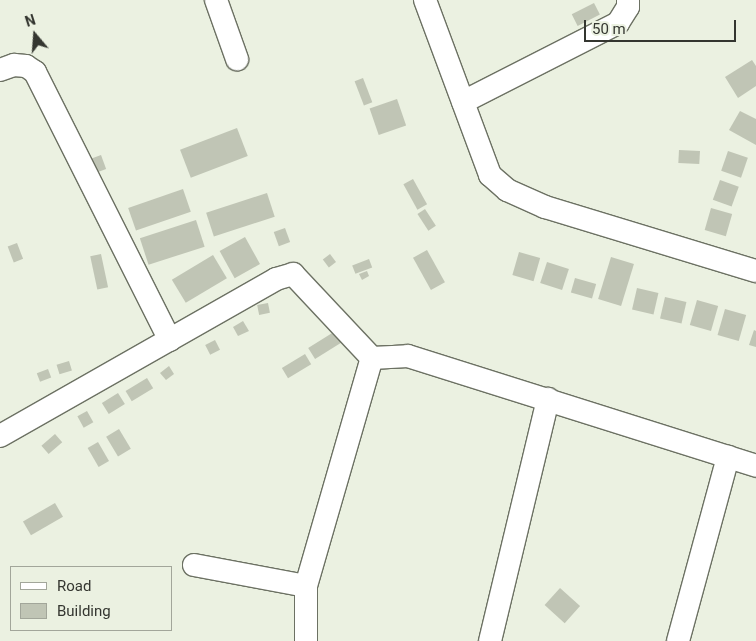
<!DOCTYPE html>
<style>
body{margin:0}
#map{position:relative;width:756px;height:641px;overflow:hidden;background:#ebf1e1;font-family:Roboto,sans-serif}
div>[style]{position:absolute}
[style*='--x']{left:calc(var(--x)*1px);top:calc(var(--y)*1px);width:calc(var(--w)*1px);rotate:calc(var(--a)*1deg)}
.building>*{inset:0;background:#c0c5b5;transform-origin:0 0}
.roads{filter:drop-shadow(1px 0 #6c7163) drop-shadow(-1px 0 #6c7163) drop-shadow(0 1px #6c7163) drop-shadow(0 -1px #6c7163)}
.street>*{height:22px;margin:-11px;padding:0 11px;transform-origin:11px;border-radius:11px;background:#fff}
span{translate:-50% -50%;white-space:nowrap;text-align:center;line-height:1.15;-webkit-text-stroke:4px #ebf1e1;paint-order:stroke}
.legend{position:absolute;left:10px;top:566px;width:162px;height:65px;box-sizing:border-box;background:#ebf1e1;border:1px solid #a2a69a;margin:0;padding:6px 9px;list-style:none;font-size:15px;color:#343630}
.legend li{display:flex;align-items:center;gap:10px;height:25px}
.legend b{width:25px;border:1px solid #a2a69a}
.north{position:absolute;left:10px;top:10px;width:50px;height:50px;-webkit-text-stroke:4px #ebf1e1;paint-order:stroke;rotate:342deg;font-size:14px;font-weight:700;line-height:20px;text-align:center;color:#343630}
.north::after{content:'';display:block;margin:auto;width:18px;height:22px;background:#343630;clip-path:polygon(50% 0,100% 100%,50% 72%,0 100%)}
.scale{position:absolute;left:584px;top:20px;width:152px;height:22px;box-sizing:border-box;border:2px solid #343630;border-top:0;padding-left:6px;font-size:15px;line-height:18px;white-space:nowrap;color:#343630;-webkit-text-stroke:4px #ebf1e1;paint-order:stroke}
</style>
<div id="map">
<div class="building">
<div style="left:594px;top:3px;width:13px;height:25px;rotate:63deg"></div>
<div style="clip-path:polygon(752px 60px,756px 66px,756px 86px,738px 98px,725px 77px)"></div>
<div style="left:363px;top:78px;width:26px;height:9px;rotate:69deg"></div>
<div style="left:397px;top:99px;width:28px;height:29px;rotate:71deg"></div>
<div style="clip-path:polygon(740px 111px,756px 119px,756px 145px,729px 130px)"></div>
<div style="left:237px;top:128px;width:30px;height:61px;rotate:69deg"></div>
<div style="left:679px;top:150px;width:21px;height:13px;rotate:3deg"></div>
<div style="left:728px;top:151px;width:21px;height:21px;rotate:19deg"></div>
<div style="left:101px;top:155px;width:15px;height:10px;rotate:70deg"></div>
<div style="left:413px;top:179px;width:29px;height:11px;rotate:61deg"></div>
<div style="left:720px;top:180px;width:20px;height:21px;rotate:20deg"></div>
<div style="left:183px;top:189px;width:24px;height:58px;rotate:71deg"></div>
<div style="left:267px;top:193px;width:25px;height:64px;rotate:72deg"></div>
<div style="left:711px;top:208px;width:22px;height:23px;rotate:16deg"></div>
<div style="left:425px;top:209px;width:20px;height:9px;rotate:57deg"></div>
<div style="left:196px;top:220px;width:28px;height:59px;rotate:72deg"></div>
<div style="left:285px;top:228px;width:15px;height:12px;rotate:70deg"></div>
<div style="left:245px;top:237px;width:31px;height:29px;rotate:61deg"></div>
<div style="left:17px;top:243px;width:17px;height:10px;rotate:69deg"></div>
<div style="left:427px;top:250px;width:37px;height:16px;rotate:61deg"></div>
<div style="left:519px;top:252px;width:22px;height:24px;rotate:16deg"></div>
<div style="left:101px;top:254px;width:34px;height:11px;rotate:78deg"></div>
<div style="left:330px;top:254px;width:10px;height:9px;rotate:53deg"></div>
<div style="left:213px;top:255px;width:27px;height:48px;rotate:59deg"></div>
<div style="left:611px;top:257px;width:24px;height:44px;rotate:17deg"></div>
<div style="left:369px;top:259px;width:9px;height:18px;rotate:69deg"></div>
<div style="left:547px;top:262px;width:23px;height:22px;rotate:18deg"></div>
<div style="clip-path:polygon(367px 271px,369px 276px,362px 280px,359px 274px)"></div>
<div style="left:575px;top:278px;width:22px;height:15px;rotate:16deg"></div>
<div style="left:637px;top:288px;width:22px;height:22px;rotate:13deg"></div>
<div style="left:665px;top:297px;width:22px;height:22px;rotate:13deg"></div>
<div style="left:697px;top:300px;width:22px;height:26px;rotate:16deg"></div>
<div style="left:268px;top:303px;width:10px;height:11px;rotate:79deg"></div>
<div style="left:725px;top:309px;width:22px;height:27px;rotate:16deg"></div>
<div style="clip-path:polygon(243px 321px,249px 331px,238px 336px,233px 327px)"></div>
<div style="left:337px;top:330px;width:13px;height:34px;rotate:58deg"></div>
<div style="clip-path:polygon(754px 330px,756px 331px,756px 347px,749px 345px)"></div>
<div style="left:215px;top:340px;width:11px;height:11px;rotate:63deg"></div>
<div style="left:305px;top:354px;width:12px;height:27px;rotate:59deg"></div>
<div style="left:69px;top:361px;width:10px;height:13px;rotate:73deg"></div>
<div style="clip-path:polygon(169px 366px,174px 374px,166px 380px,160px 373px)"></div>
<div style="left:48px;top:369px;width:9px;height:12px;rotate:69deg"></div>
<div style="left:147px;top:378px;width:12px;height:25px;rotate:59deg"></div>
<div style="left:118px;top:393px;width:13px;height:19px;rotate:58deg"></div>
<div style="left:87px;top:411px;width:13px;height:11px;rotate:61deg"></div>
<div style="left:119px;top:429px;width:23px;height:15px;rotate:59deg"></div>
<div style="left:55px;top:434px;width:11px;height:18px;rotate:49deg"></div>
<div style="left:98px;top:442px;width:22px;height:12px;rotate:60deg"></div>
<div style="left:55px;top:503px;width:16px;height:37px;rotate:60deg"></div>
<div style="left:560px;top:588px;width:27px;height:23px;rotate:42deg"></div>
</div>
<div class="roads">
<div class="street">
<div style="--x:216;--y:0;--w:63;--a:70.4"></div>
<div style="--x:425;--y:0;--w:187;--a:69.6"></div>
<div style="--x:490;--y:175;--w:23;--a:41"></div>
<div style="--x:507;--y:190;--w:42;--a:24.1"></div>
<div style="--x:545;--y:207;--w:220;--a:16.9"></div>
<div style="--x:0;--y:70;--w:15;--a:-20"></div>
<div style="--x:14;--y:65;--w:12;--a:5"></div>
<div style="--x:26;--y:66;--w:11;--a:34"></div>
<div style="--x:35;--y:72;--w:300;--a:63.3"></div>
<div style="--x:463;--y:102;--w:174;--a:-27"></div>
<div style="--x:618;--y:23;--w:19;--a:-58"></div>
<div style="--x:628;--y:7;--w:7;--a:-90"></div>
<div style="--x:0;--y:436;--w:318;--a:-29.6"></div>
<div style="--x:276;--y:279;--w:18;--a:-16"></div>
<div style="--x:293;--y:274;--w:115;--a:46.8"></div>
<div style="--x:194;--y:565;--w:114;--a:10.6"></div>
<div style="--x:306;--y:641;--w:55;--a:-90"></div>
<div style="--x:306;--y:586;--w:237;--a:-73.9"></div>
<div style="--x:372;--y:358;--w:36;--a:-3"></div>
<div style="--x:408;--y:356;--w:365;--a:17.5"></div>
<div style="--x:490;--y:641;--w:249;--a:-76.5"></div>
<div style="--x:678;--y:641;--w:191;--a:-74.8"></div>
</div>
</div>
<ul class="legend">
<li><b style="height:6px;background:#fff"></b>Road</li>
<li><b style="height:14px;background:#c0c5b5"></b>Building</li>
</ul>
<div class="north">N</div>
<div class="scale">50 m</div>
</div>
